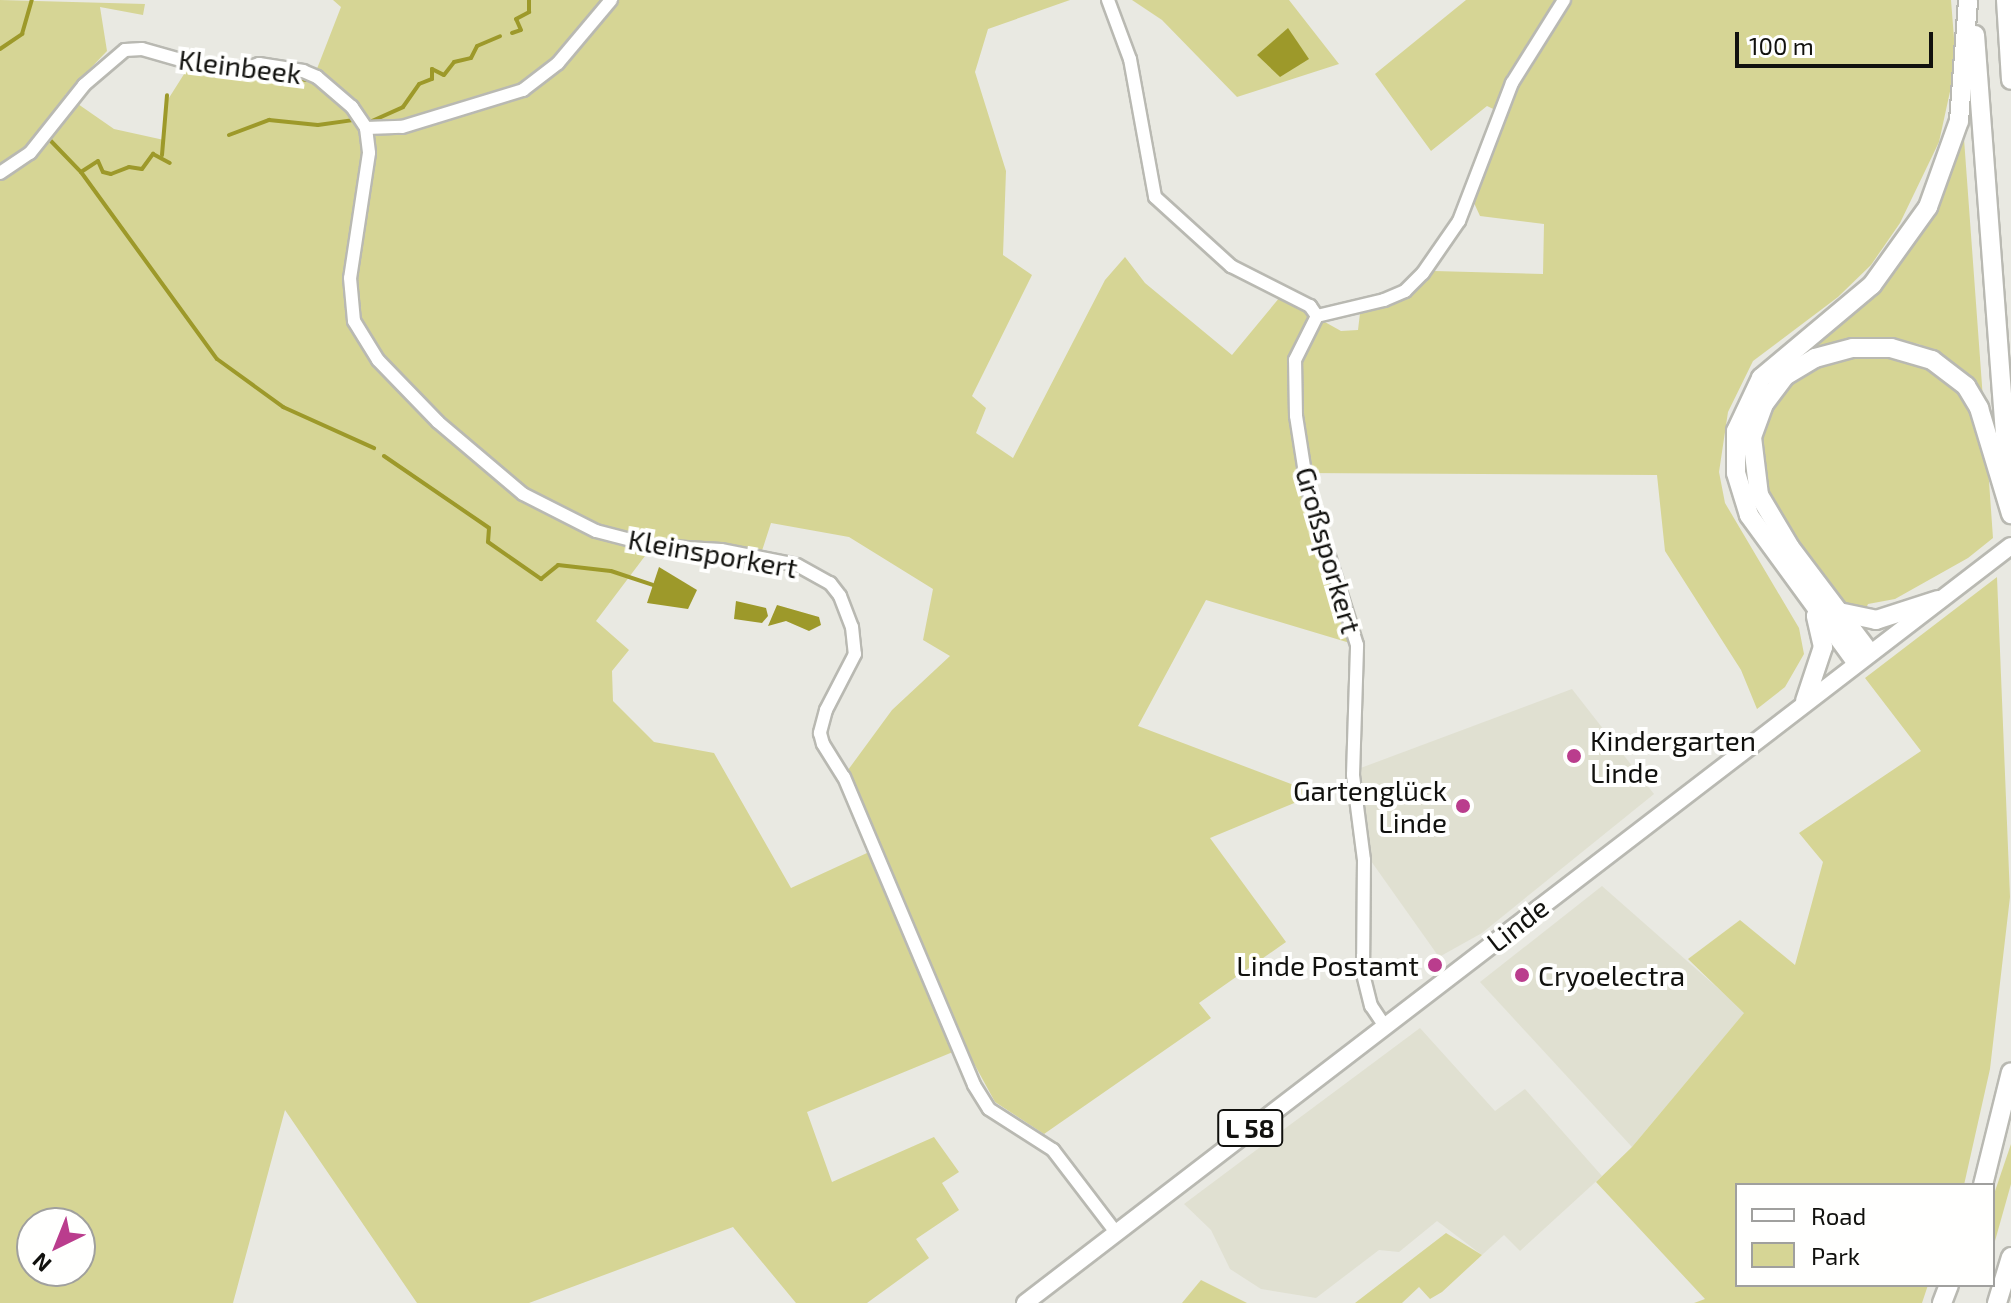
<!DOCTYPE html>
<meta charset="utf-8">
<style>
body{margin:0}
#map{position:relative;width:2011px;height:1303px;overflow:hidden;background:#e9e9e2;font-family:"Exo 2",sans-serif}
div>[style]{position:absolute}
[style*='--x']{left:calc(var(--x)*1px);top:calc(var(--y)*1px);width:calc(var(--w)*1px);rotate:calc(var(--a)*1deg)}
.built>*{inset:0;background:#e0e0d1}
.green>*{inset:0;background:#d6d595}
.water>*{inset:0;background:#9d992a}
.stream>*{height:4px;margin:-2px;padding:0 2px;transform-origin:2px;border-radius:2px;background:#9d992a}
.roads{filter:drop-shadow(2px 0 #b9b9b2) drop-shadow(-2px 0 #b9b9b2) drop-shadow(0 2px #b9b9b2) drop-shadow(0 -2px #b9b9b2)}
.minor>*{height:12px;margin:-6px;padding:0 6px;transform-origin:6px;border-radius:6px;background:#fff}
.major>*{height:16px;margin:-8px;padding:0 8px;transform-origin:8px;border-radius:8px;background:#fff}
.highway>*{height:18px;margin:-9px;padding:0 9px;transform-origin:9px;border-radius:9px;background:#fff}
.dots>*{width:22px;height:22px;translate:-50% -50%;box-sizing:border-box;border:4px solid #fffffe;border-radius:50%}
span{translate:-50% -50%;white-space:nowrap;text-align:center;line-height:1.15;-webkit-text-stroke:8px #fffffe;paint-order:stroke}
.shield-label span{padding:2px 6px;background:#fffffe;border:2px solid;border-radius:6px;-webkit-text-stroke-width:0}
.shield-label{font-size:26px;color:#11110e;font-weight:700}
.street-label{font-size:28px;color:#11110e}
.poi-label{font-size:28px;color:#11110e}
.left{translate:0 -50%;text-align:left}
.right{translate:-100% -50%;text-align:right}
.legend{position:absolute;left:1735px;top:1183px;width:260px;height:104px;box-sizing:border-box;background:#fffffe;border:2px solid #a0a09e;margin:0;padding:10px 14px;list-style:none;font-size:24px;color:#11110e}
.legend li{display:flex;align-items:center;gap:16px;height:40px}
.legend b{width:40px;border:2px solid #a0a09e}
.north{position:absolute;left:16px;top:1207px;width:80px;height:80px;box-sizing:border-box;background:#fffffe;border:2px solid #a0a09e;border-radius:50%;rotate:223deg;font-size:22px;font-weight:700;line-height:32px;text-align:center;color:#11110e}
.north::after{content:'';display:block;margin:auto;width:28px;height:36px;background:#ba3d8d;clip-path:polygon(50% 0,100% 100%,50% 72%,0 100%)}
.scale{position:absolute;left:1735px;top:32px;width:198px;height:36px;box-sizing:border-box;border:4px solid #11110e;border-top:0;padding-left:10px;font-size:24px;line-height:28px;white-space:nowrap;color:#11110e;-webkit-text-stroke:6px #fffffe;paint-order:stroke}
</style>
<div id="map">
<div class="built">
<div style="clip-path:polygon(1572px 689px,1654px 794px,1482px 933px,1439px 957px,1371px 861px,1358px 769px)"></div>
<div style="clip-path:polygon(1602px 886px,1745px 1012px,1632px 1147px,1480px 982px)"></div>
<div style="clip-path:polygon(1420px 1028px,1495px 1111px,1525px 1089px,1602px 1176px,1520px 1251px,1504px 1235px,1482px 1255px,1437px 1221px,1399px 1252px,1379px 1250px,1316px 1298px,1261px 1289px,1230px 1269px,1211px 1230px,1184px 1204px)"></div>
</div>
<div class="green">
<div style="clip-path:polygon(evenodd,0 0,145px 4px,143px 15px,100px 7px,107px 51px,65px 95px,114px 129px,164px 140px,167px 101px,186px 71px,313px 79px,341px 7px,333px 0,1070px 0,988px 29px,975px 72px,1006px 171px,1003px 255px,1032px 275px,972px 396px,986px 408px,976px 433px,1013px 458px,1105px 280px,1125px 257px,1145px 283px,1232px 355px,1280px 297px,1341px 331px,1358px 330px,1360px 313px,1389px 307px,1414px 293px,1434px 271px,1543px 274px,1544px 224px,1480px 216px,1474px 203px,1506px 115px,1487px 106px,1431px 151px,1375px 74px,1466px 0,1951px 0,1956px 64px,1939px 142px,1900px 223px,1871px 265px,1838px 297px,1753px 361px,1728px 412px,1719px 472px,1725px 503px,1799px 628px,1804px 654px,1785px 687px,1757px 709px,1741px 670px,1665px 551px,1657px 475px,1302px 473px,1350px 643px,1206px 600px,1138px 726px,1307px 790px,1304px 799px,1210px 838px,1286px 942px,1199px 1003px,1211px 1018px,1044px 1134px,995px 1102px,965px 1047px,807px 1112px,832px 1182px,934px 1137px,959px 1172px,942px 1183px,959px 1210px,916px 1239px,929px 1258px,867px 1303px,796px 1303px,733px 1227px,529px 1303px,417px 1303px,285px 1110px,233px 1303px,0 1303px,0 0,771px 523px,849px 537px,933px 589px,923px 640px,950px 656px,892px 710px,848px 770px,880px 847px,791px 888px,714px 753px,654px 742px,613px 701px,612px 671px,629px 650px,596px 621px,651px 548px,759px 560px,771px 523px,0 0,32px 1223px,80px 1223px,80px 1271px,32px 1271px,32px 1223px)"></div>
<div style="clip-path:polygon(1132px 0,1289px 0,1339px 64px,1237px 97px,1162px 20px)"></div>
<div style="clip-path:polygon(1963px 125px,1983px 399px,1960px 369px,1919px 344px,1875px 339px,1806px 355px,1746px 445px,1751px 492px,1781px 554px,1764px 531px,1740px 465px,1755px 398px,1879px 285px)"></div>
<div style="clip-path:polygon(1859px 353px,1918px 360px,1965px 396px,1987px 453px,1993px 538px,1968px 558px,1895px 599px,1868px 604px,1864px 613px,1843px 603px,1785px 529px,1765px 488px,1759px 445px,1767px 413px,1786px 386px,1818px 363px)"></div>
<div style="clip-path:polygon(1997px 577px,2010px 897px,1990px 1069px,1964px 1185px,1737px 1185px,1737px 1285px,1928px 1285px,1922px 1303px,1694px 1303px,1705px 1299px,1596px 1182px,1632px 1147px,1744px 1013px,1688px 959px,1740px 920px,1795px 965px,1823px 862px,1799px 833px,1921px 751px,1865px 678px)"></div>
<div style="clip-path:polygon(2011px 1144px,2011px 1184px,1993px 1248px,1993px 1197px)"></div>
<div style="clip-path:polygon(1446px 1233px,1482px 1255px,1442px 1292px,1430px 1299px,1419px 1287px,1402px 1303px,1355px 1303px)"></div>
<div style="clip-path:polygon(1201px 1280px,1247px 1303px,1182px 1303px)"></div>
</div>
<div class="water">
<div style="clip-path:polygon(1288px 28px,1309px 59px,1280px 77px,1257px 55px)"></div>
<div style="clip-path:polygon(659px 567px,697px 590px,688px 609px,647px 603px)"></div>
<div style="clip-path:polygon(736px 601px,766px 608px,768px 616px,762px 623px,734px 619px)"></div>
<div style="clip-path:polygon(777px 605px,819px 617px,821px 625px,809px 631px,786px 621px,768px 626px)"></div>
</div>
<div class="stream">
<div style="--x:512;--y:33;--w:9;--a:-18"></div>
<div style="--x:521;--y:30;--w:12;--a:-114"></div>
<div style="--x:516;--y:19;--w:15;--a:-28"></div>
<div style="--x:529;--y:12;--w:12;--a:-90"></div>
<div style="--x:0;--y:49;--w:27;--a:-34"></div>
<div style="--x:22;--y:34;--w:35;--a:-74"></div>
<div style="--x:194;--y:73;--w:70;--a:0"></div>
<div style="--x:264;--y:73;--w:43;--a:9.5"></div>
<div style="--x:372;--y:121;--w:34;--a:-24"></div>
<div style="--x:403;--y:107;--w:28;--a:-55"></div>
<div style="--x:419;--y:84;--w:14;--a:-21"></div>
<div style="--x:432;--y:79;--w:10;--a:-90"></div>
<div style="--x:432;--y:69;--w:13;--a:27"></div>
<div style="--x:444;--y:75;--w:16;--a:-52"></div>
<div style="--x:454;--y:62;--w:17;--a:-13"></div>
<div style="--x:471;--y:58;--w:13;--a:-63"></div>
<div style="--x:477;--y:46;--w:25;--a:-23"></div>
<div style="--x:229;--y:135;--w:43;--a:-20.6"></div>
<div style="--x:269;--y:120;--w:49;--a:5.8"></div>
<div style="--x:318;--y:125;--w:35;--a:-8"></div>
<div style="--x:49;--y:139;--w:46;--a:45.9"></div>
<div style="--x:81;--y:172;--w:20;--a:-33"></div>
<div style="--x:98;--y:161;--w:12;--a:66"></div>
<div style="--x:103;--y:172;--w:8;--a:14"></div>
<div style="--x:111;--y:174;--w:19;--a:-21"></div>
<div style="--x:129;--y:167;--w:13;--a:9"></div>
<div style="--x:142;--y:169;--w:19;--a:-54"></div>
<div style="--x:153;--y:154;--w:19;--a:28"></div>
<div style="--x:162;--y:155;--w:60;--a:-85.2"></div>
<div style="--x:81;--y:172;--w:231;--a:54"></div>
<div style="--x:217;--y:359;--w:82;--a:36"></div>
<div style="--x:283;--y:407;--w:100;--a:24.3"></div>
<div style="--x:384;--y:456;--w:127;--a:34.4"></div>
<div style="--x:489;--y:528;--w:14;--a:94"></div>
<div style="--x:488;--y:542;--w:65;--a:34.9"></div>
<div style="--x:541;--y:579;--w:22;--a:-39"></div>
<div style="--x:558;--y:565;--w:53;--a:6.5"></div>
<div style="--x:611;--y:571;--w:44;--a:18.4"></div>
</div>
<div class="roads">
<div class="minor">
<div style="--x:1108;--y:0;--w:63;--a:69.6"></div>
<div style="--x:1130;--y:59;--w:140;--a:79.7"></div>
<div style="--x:1155;--y:197;--w:103;--a:42.2"></div>
<div style="--x:1231;--y:266;--w:89;--a:26.9"></div>
<div style="--x:1310;--y:306;--w:12;--a:55"></div>
<div style="--x:366;--y:128;--w:36;--a:-2"></div>
<div style="--x:402;--y:127;--w:127;--a:-17"></div>
<div style="--x:523;--y:90;--w:44;--a:-37.6"></div>
<div style="--x:558;--y:63;--w:82;--a:-49.9"></div>
<div style="--x:0;--y:173;--w:36;--a:-34"></div>
<div style="--x:30;--y:153;--w:87;--a:-51.5"></div>
<div style="--x:84;--y:85;--w:54;--a:-40.5"></div>
<div style="--x:125;--y:50;--w:17;--a:-3"></div>
<div style="--x:142;--y:49;--w:58;--a:15.9"></div>
<div style="--x:198;--y:65;--w:50;--a:3.4"></div>
<div style="--x:248;--y:68;--w:12;--a:-20"></div>
<div style="--x:259;--y:64;--w:45;--a:9"></div>
<div style="--x:303;--y:71;--w:15;--a:23"></div>
<div style="--x:317;--y:77;--w:46;--a:40.6"></div>
<div style="--x:352;--y:107;--w:25;--a:56"></div>
<div style="--x:366;--y:128;--w:25;--a:83"></div>
<div style="--x:369;--y:153;--w:126;--a:98.6"></div>
<div style="--x:350;--y:278;--w:43;--a:84.7"></div>
<div style="--x:354;--y:321;--w:46;--a:58.4"></div>
<div style="--x:378;--y:360;--w:86;--a:45.9"></div>
<div style="--x:438;--y:422;--w:111;--a:40.3"></div>
<div style="--x:523;--y:494;--w:82;--a:26.9"></div>
<div style="--x:596;--y:531;--w:60;--a:14.5"></div>
<div style="--x:654;--y:546;--w:67;--a:3.4"></div>
<div style="--x:721;--y:550;--w:77;--a:11.2"></div>
<div style="--x:797;--y:565;--w:38;--a:29"></div>
<div style="--x:830;--y:583;--w:16;--a:52"></div>
<div style="--x:840;--y:596;--w:33;--a:69"></div>
<div style="--x:852;--y:627;--w:27;--a:84"></div>
<div style="--x:855;--y:654;--w:63;--a:117.4"></div>
<div style="--x:826;--y:710;--w:24;--a:105"></div>
<div style="--x:820;--y:733;--w:11;--a:75"></div>
<div style="--x:823;--y:744;--w:39;--a:58"></div>
<div style="--x:844;--y:777;--w:334;--a:67.1"></div>
<div style="--x:974;--y:1085;--w:28;--a:58"></div>
<div style="--x:989;--y:1109;--w:76;--a:32.6"></div>
<div style="--x:1053;--y:1150;--w:102;--a:52.6"></div>
<div style="--x:1384;--y:1025;--w:23;--a:-124"></div>
<div style="--x:1371;--y:1006;--w:33;--a:-104"></div>
<div style="--x:1363;--y:974;--w:114;--a:-89.5"></div>
<div style="--x:1364;--y:860;--w:86;--a:-97.4"></div>
<div style="--x:1353;--y:775;--w:130;--a:-88.2"></div>
<div style="--x:1357;--y:645;--w:167;--a:-107.5"></div>
<div style="--x:1307;--y:486;--w:71;--a:-98.9"></div>
<div style="--x:1296;--y:416;--w:56;--a:-91"></div>
<div style="--x:1295;--y:360;--w:49;--a:-63.4"></div>
<div style="--x:1317;--y:316;--w:69;--a:-13.4"></div>
<div style="--x:1384;--y:300;--w:23;--a:-23"></div>
<div style="--x:1405;--y:291;--w:25;--a:-45"></div>
<div style="--x:1423;--y:273;--w:63;--a:-55.3"></div>
<div style="--x:1459;--y:221;--w:148;--a:-69"></div>
<div style="--x:1512;--y:83;--w:98;--a:-57.9"></div>
</div>
<div class="major">
<div style="--x:1025;--y:1303;--w:1243;--a:-37.52"></div>
</div>
<div class="highway">
<div style="--x:2006;--y:0;--w:80;--a:86.4"></div>
<div style="--x:1975;--y:35;--w:462;--a:85.7"></div>
<div style="--x:1839;--y:612;--w:38;--a:12"></div>
<div style="--x:1876;--y:620;--w:65;--a:-17.9"></div>
<div style="--x:1869;--y:652;--w:131;--a:-127"></div>
<div style="--x:1790;--y:547;--w:61;--a:-120.8"></div>
<div style="--x:1759;--y:495;--w:58;--a:-96.9"></div>
<div style="--x:1752;--y:437;--w:35;--a:-70"></div>
<div style="--x:1764;--y:404;--w:35;--a:-53"></div>
<div style="--x:1785;--y:376;--w:35;--a:-31"></div>
<div style="--x:1815;--y:358;--w:39;--a:-15"></div>
<div style="--x:1853;--y:348;--w:38;--a:0"></div>
<div style="--x:1891;--y:348;--w:43;--a:16.3"></div>
<div style="--x:1932;--y:360;--w:43;--a:37.4"></div>
<div style="--x:1966;--y:386;--w:26;--a:59"></div>
<div style="--x:1979;--y:408;--w:111;--a:73.2"></div>
<div style="--x:1856;--y:662;--w:182;--a:-126.1"></div>
<div style="--x:1749;--y:515;--w:44;--a:-107.2"></div>
<div style="--x:1736;--y:473;--w:42;--a:-90"></div>
<div style="--x:1736;--y:431;--w:59;--a:-64.7"></div>
<div style="--x:1761;--y:378;--w:145;--a:-40"></div>
<div style="--x:1872;--y:285;--w:96;--a:-54.3"></div>
<div style="--x:1928;--y:207;--w:91;--a:-70.2"></div>
<div style="--x:1959;--y:121;--w:121;--a:-85.7"></div>
<div style="--x:1805;--y:701;--w:57;--a:-71.6"></div>
<div style="--x:1823;--y:647;--w:32;--a:-103"></div>
<div style="--x:1983;--y:1185;--w:116;--a:-76.1"></div>
<div style="--x:1942;--y:1303;--w:19;--a:-69"></div>
<div style="--x:1997;--y:1303;--w:48;--a:-73.1"></div>
</div>
</div>
<div class="dots">
<div style="left:1574px;top:756px;background:#ba3d8d"></div>
<div style="left:1463px;top:806px;background:#ba3d8d"></div>
<div style="left:1435px;top:965px;background:#ba3d8d"></div>
<div style="left:1522px;top:975px;background:#ba3d8d"></div>
</div>
<div class="shield-label">
<span style="left:1250px;top:1128px">L 58</span>
</div>
<div class="street-label">
<span style="left:240px;top:66px;rotate:7deg">Kleinbeek</span>
<span style="left:1329px;top:550px;rotate:74deg">Großsporkert</span>
<span style="left:713px;top:553px;rotate:10deg">Kleinsporkert</span>
<span style="left:1517px;top:924px;rotate:-38deg">Linde</span>
</div>
<div class="poi-label">
<span class="left" style="left:1590px;top:756px">Kindergarten<br>Linde</span>
<span class="right" style="left:1447px;top:806px">Gartenglück<br>Linde</span>
<span class="right" style="left:1419px;top:965px">Linde Postamt</span>
<span class="left" style="left:1538px;top:975px">Cryoelectra</span>
</div>
<ul class="legend">
<li><b style="height:10px;background:#fff"></b>Road</li>
<li><b style="height:22px;background:#d6d595"></b>Park</li>
</ul>
<div class="north">N</div>
<div class="scale">100 m</div>
</div>
